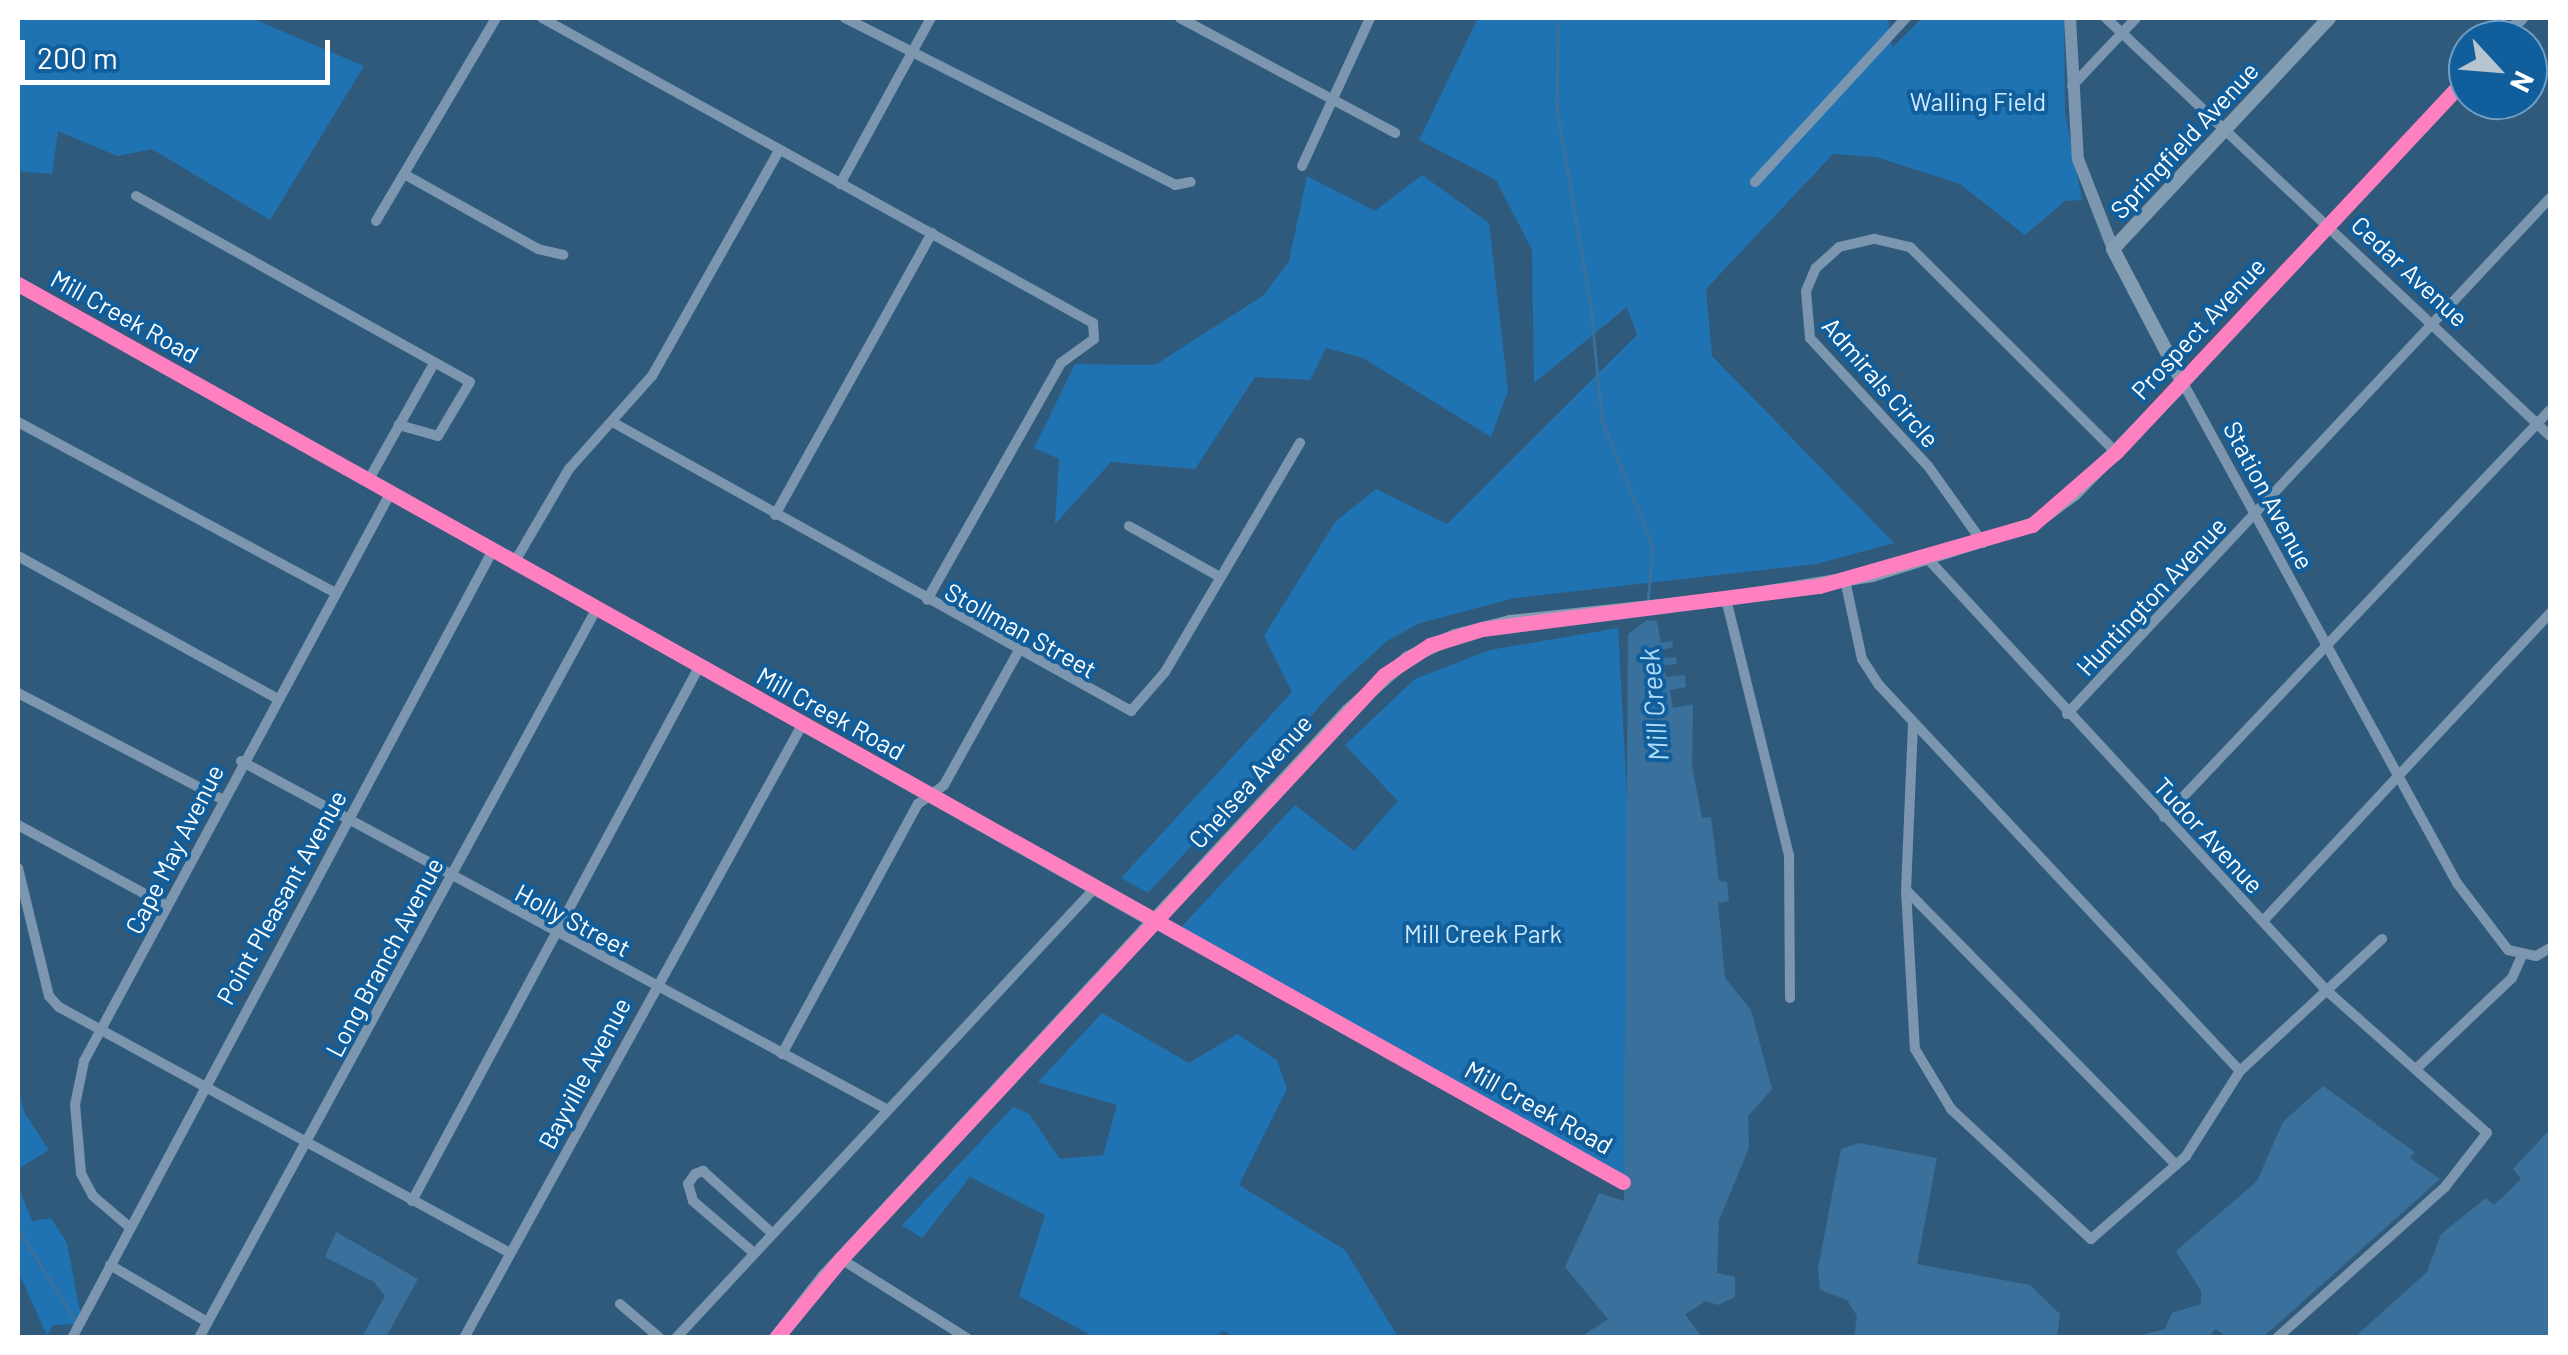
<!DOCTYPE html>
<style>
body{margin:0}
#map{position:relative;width:2568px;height:1355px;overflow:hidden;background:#305a7c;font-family:Barlow,sans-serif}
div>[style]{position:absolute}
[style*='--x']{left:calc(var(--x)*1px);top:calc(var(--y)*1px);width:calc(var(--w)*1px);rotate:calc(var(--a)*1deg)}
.green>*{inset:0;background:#2073b2}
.water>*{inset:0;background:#3a719c}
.stream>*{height:2.5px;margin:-1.25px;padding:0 1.25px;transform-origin:1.25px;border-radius:1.25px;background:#3a719c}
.minor>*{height:10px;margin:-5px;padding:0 5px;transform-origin:5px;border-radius:5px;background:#7b96ae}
.tertiary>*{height:12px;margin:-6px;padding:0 6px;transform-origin:6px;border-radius:6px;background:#7b96ae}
.secondary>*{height:14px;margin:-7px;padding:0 7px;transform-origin:7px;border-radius:7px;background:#829cb2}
.cycleway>*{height:15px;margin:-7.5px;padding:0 7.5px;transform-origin:7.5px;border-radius:7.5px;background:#ff80c0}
span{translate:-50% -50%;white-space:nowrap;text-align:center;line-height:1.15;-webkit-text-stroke:8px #105e9c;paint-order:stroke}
.park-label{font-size:25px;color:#cde9fe}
.street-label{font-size:25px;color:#fff}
.water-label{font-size:28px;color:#b0dcfb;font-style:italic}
.frame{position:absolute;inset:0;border:20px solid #fff;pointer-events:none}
.north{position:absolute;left:2448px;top:20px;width:100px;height:100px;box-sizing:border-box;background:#105e9c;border:2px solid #709ec4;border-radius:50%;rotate:116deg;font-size:28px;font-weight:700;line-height:40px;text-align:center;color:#fff}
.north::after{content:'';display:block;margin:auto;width:35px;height:45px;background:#b7c5d1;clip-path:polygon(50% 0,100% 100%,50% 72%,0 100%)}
.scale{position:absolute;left:20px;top:40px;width:310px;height:45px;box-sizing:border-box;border:5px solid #fff;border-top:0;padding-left:12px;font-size:30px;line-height:35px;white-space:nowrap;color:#fff;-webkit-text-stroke:8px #105e9c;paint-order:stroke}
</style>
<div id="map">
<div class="green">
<div style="clip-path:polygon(18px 18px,251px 18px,364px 66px,270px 220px,152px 149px,117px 156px,58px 131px,52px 174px,18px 171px)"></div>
<div style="clip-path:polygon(1478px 18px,1888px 18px,1892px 48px,1922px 18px,2064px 18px,2065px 113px,2082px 200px,2065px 201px,2025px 235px,1960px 184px,1876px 157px,1833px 154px,1706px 289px,1712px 356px,1894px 543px,1816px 564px,1515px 598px,1420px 623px,1387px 641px,1342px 682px,1148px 893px,1121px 878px,1292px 692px,1264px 636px,1335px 522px,1376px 489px,1447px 524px,1637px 335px,1627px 307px,1534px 383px,1532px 250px,1496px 180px,1419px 140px)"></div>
<div style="clip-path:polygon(1422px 175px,1489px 223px,1508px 391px,1491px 437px,1363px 358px,1326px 348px,1310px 380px,1255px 377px,1195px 469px,1111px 462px,1055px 524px,1059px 459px,1034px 448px,1075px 364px,1155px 365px,1264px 295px,1289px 261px,1307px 176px,1375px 211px)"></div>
<div style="clip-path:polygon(1618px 628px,1641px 1061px,1630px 1189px,1171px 938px,1295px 805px,1354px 851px,1398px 801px,1345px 745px,1415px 679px,1490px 650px)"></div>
<div style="clip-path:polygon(1102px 1013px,1189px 1063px,1237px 1034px,1277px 1060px,1287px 1089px,1239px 1185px,1345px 1250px,1398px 1337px,1235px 1338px,1222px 1330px,1217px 1337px,1094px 1337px,1019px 1296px,1045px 1215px,970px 1177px,922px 1238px,902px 1225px,1013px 1107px,1029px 1114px,1060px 1159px,1103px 1155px,1117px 1105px,1038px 1082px)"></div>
<div style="clip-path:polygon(18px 1085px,24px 1112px,49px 1150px,18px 1169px)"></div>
<div style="clip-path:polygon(18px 1186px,32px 1221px,51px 1218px,67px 1243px,81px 1317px,77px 1324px,53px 1325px,47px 1335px,18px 1271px)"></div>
</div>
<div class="water">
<div style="clip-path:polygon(1647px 620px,1657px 621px,1661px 643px,1672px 641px,1673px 647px,1661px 650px,1662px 658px,1676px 657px,1677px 664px,1664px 665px,1666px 677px,1685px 675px,1686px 687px,1670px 690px,1673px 708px,1693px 704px,1692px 766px,1702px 818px,1711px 817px,1719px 881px,1727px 882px,1729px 901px,1718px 903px,1725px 978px,1751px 1010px,1772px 1089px,1748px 1116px,1749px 1148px,1719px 1220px,1717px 1273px,1735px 1277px,1735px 1297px,1718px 1305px,1706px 1301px,1685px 1314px,1702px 1337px,1581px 1337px,1608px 1319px,1565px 1267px,1599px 1193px,1624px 1201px,1628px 634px)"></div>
<div style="clip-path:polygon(2323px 1086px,2415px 1152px,2410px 1158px,2440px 1179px,2263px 1337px,2227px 1337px,2215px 1329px,2209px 1337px,2134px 1337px,2165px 1329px,2172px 1313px,2201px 1304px,2201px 1291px,2176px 1251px,2257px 1181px,2283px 1122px)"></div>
<div style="clip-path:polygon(2550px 1129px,2550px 1337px,2355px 1337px,2427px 1272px,2441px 1234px,2486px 1198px,2494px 1205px,2521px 1179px,2513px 1169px)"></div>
<div style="clip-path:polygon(1859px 1143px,1937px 1158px,1917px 1264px,2030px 1285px,2060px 1314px,2057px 1337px,1854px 1337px,1857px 1316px,1847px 1300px,1820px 1290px,1818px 1268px,1841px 1149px)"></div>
<div style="clip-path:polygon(336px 1232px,418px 1279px,386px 1337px,362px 1337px,385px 1296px,374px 1282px,325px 1257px)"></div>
</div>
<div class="stream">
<div style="--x:1558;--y:18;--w:90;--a:90.6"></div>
<div style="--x:1557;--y:108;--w:202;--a:80.3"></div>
<div style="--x:1591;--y:307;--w:114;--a:84.4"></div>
<div style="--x:1602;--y:420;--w:136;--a:68"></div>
<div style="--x:1653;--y:546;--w:57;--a:95"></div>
<div style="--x:20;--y:1232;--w:107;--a:57.9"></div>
</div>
<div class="minor">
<div style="--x:542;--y:18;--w:630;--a:28.97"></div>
<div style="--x:1093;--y:323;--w:16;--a:86"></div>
<div style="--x:1094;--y:339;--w:41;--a:144"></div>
<div style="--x:1061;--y:363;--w:272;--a:119.5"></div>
<div style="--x:845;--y:18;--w:370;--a:26.8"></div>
<div style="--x:1175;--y:185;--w:16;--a:-11"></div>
<div style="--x:1180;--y:18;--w:244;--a:28.1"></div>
<div style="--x:2106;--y:18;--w:610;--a:43.27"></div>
<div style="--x:2072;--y:86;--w:93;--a:-46.7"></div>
<div style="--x:1302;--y:166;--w:163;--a:-65.3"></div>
<div style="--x:404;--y:174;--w:154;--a:29.2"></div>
<div style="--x:538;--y:249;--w:26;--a:13"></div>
<div style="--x:1755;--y:182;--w:223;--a:-47.4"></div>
<div style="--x:840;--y:184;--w:189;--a:-61.3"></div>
<div style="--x:136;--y:196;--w:382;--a:29.1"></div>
<div style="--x:470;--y:382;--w:63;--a:120.7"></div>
<div style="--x:438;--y:436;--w:41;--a:-164.2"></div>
<div style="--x:376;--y:221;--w:236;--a:-59.4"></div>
<div style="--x:2183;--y:383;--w:570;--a:61.28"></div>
<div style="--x:2457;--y:883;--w:84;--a:52.7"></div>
<div style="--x:2508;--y:950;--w:29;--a:12"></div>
<div style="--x:2536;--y:956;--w:16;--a:-30"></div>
<div style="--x:18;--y:422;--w:360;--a:28.3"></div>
<div style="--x:616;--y:424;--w:590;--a:29.13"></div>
<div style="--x:1131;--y:711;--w:52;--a:-48.9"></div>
<div style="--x:1165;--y:672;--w:266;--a:-59.5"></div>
<div style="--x:368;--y:481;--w:133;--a:-60.7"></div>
<div style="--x:775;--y:515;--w:323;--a:-60.9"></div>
<div style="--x:1129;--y:526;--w:104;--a:29.3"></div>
<div style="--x:1983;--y:543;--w:95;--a:-125.5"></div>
<div style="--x:1928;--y:466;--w:174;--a:-132.7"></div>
<div style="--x:1810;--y:338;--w:47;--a:-94.9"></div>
<div style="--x:1806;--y:291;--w:25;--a:-67"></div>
<div style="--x:1816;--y:268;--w:31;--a:-42"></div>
<div style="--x:1839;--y:247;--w:37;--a:-13"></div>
<div style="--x:1875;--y:239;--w:36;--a:13"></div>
<div style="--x:1910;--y:247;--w:291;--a:44.9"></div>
<div style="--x:18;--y:556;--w:297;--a:28.8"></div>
<div style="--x:1928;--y:559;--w:587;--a:47.28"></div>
<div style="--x:2326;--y:990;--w:215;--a:41.6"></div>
<div style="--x:2487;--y:1133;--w:68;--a:127.9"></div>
<div style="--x:2445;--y:1187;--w:226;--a:138.1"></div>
<div style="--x:514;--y:563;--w:109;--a:-59.7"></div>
<div style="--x:569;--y:469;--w:125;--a:-48.3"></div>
<div style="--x:652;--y:376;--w:258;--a:-60.6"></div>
<div style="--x:1845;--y:580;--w:81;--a:77.9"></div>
<div style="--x:1862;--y:659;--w:30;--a:57"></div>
<div style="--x:1878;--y:684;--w:530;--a:46.91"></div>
<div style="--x:1726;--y:599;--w:264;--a:76.2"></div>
<div style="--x:1789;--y:855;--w:143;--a:89.6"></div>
<div style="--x:18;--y:693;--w:230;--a:27.5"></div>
<div style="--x:2067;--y:714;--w:707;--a:-46.89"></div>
<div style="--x:1913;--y:724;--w:166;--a:92.4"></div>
<div style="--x:1906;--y:890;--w:159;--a:86.8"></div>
<div style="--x:1915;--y:1049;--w:70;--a:59"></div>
<div style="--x:1951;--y:1109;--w:191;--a:42.9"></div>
<div style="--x:2091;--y:1239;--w:126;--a:-41.1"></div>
<div style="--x:2186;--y:1156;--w:101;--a:-57.6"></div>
<div style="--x:2240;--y:1071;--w:194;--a:-42.9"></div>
<div style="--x:241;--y:761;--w:735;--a:28.34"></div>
<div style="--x:2164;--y:817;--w:561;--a:-46.52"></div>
<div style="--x:18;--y:825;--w:170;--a:28.5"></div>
<div style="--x:18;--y:868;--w:132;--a:76.4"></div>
<div style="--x:49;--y:996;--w:15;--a:48"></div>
<div style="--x:59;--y:1007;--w:514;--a:28.61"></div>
<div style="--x:1907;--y:891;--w:384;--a:45.5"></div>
<div style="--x:2263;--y:921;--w:421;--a:-47"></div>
<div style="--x:1155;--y:923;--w:535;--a:28.96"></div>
<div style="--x:782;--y:1054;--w:285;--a:-61.5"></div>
<div style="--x:918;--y:804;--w:32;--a:-36"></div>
<div style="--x:944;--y:785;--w:152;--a:-60.9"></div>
<div style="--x:2417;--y:1068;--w:131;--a:-43.5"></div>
<div style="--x:2512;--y:978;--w:24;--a:-66"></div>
<div style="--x:412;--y:1201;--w:606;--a:-61.74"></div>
<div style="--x:127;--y:1225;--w:45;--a:-139.5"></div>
<div style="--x:93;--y:1196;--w:26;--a:-118"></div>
<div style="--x:81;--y:1173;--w:68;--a:-95"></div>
<div style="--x:75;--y:1105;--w:45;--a:-78.4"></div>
<div style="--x:84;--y:1061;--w:644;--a:-61.65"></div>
<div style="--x:754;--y:1253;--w:80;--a:-139.6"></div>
<div style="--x:693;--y:1201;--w:18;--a:-106"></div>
<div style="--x:688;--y:1184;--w:12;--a:-55"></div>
<div style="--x:695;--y:1174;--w:9;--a:-21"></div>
<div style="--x:703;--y:1171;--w:94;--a:42"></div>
<div style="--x:841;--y:1259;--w:149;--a:32.1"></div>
<div style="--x:110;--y:1265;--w:113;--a:30.4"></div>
<div style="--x:620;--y:1304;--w:52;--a:40.4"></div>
<div style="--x:72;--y:1338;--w:893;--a:-61.89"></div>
<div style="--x:199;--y:1338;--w:829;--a:-61.4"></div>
<div style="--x:464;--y:1338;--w:700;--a:-61.13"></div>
<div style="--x:676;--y:1338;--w:613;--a:-47.05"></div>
</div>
<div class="tertiary">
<div style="--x:2070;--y:18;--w:141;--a:86.8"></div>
<div style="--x:2078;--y:159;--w:97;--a:68.7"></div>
<div style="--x:2501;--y:40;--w:30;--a:-46"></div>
<div style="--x:18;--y:284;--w:1304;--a:29.34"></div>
<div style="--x:2183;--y:383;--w:419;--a:-47.1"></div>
</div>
<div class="secondary">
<div style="--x:776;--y:1338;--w:78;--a:-51.8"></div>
<div style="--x:824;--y:1277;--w:771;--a:-47.21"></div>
<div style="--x:1348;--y:711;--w:80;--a:-41.5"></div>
<div style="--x:1408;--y:658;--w:52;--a:-25.1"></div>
<div style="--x:1455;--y:636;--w:57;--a:-14.3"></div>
<div style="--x:1510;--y:622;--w:217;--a:-6.1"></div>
<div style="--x:1726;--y:599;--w:148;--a:-9.3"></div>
<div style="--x:1872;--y:575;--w:168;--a:-17.4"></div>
<div style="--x:2032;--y:525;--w:52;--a:-36.4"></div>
<div style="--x:2074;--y:494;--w:156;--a:-45.5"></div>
<div style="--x:2183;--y:383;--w:151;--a:-117.6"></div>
<div style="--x:2113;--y:249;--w:316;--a:-46.9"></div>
</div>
<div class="cycleway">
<div style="--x:18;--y:284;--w:1839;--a:29.23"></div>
<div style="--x:776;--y:1338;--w:102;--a:-50.6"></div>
<div style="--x:841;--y:1259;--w:797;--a:-47.08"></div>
<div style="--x:1384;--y:675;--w:55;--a:-33.1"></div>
<div style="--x:1430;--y:645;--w:54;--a:-17.1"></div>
<div style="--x:1482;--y:629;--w:340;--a:-7.3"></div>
<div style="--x:1819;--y:586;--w:222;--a:-16"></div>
<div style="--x:2032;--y:525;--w:111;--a:-41"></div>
<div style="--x:2116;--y:452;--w:515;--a:-46.89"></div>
</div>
<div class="park-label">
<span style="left:1978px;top:101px">Walling Field</span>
<span style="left:1483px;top:933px">Mill Creek Park</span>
</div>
<div class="street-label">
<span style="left:2184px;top:140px;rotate:-47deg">Springfield Avenue</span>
<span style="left:2410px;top:271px;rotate:43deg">Cedar Avenue</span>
<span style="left:125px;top:316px;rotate:29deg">Mill Creek Road</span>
<span style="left:2198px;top:328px;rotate:-47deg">Prospect Avenue</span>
<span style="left:1881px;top:382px;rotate:49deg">Admirals Circle</span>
<span style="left:2269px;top:495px;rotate:62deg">Station Avenue</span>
<span style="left:2151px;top:596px;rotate:-47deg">Huntington Avenue</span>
<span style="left:1021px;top:630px;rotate:29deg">Stollman Street</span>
<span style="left:831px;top:713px;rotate:29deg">Mill Creek Road</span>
<span style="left:1250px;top:781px;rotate:-48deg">Chelsea Avenue</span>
<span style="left:2209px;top:835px;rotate:47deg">Tudor Avenue</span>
<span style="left:174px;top:849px;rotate:-63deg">Cape May Avenue</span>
<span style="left:281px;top:897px;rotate:-61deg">Point Pleasant Avenue</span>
<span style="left:573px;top:920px;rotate:28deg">Holly Street</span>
<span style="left:384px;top:957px;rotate:-62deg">Long Branch Avenue</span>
<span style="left:584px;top:1073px;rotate:-62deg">Bayville Avenue</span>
<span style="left:1539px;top:1107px;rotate:29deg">Mill Creek Road</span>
</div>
<div class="water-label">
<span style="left:1653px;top:705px;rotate:-95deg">Mill Creek</span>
</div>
<div class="frame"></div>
<div class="north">N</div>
<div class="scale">200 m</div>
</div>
